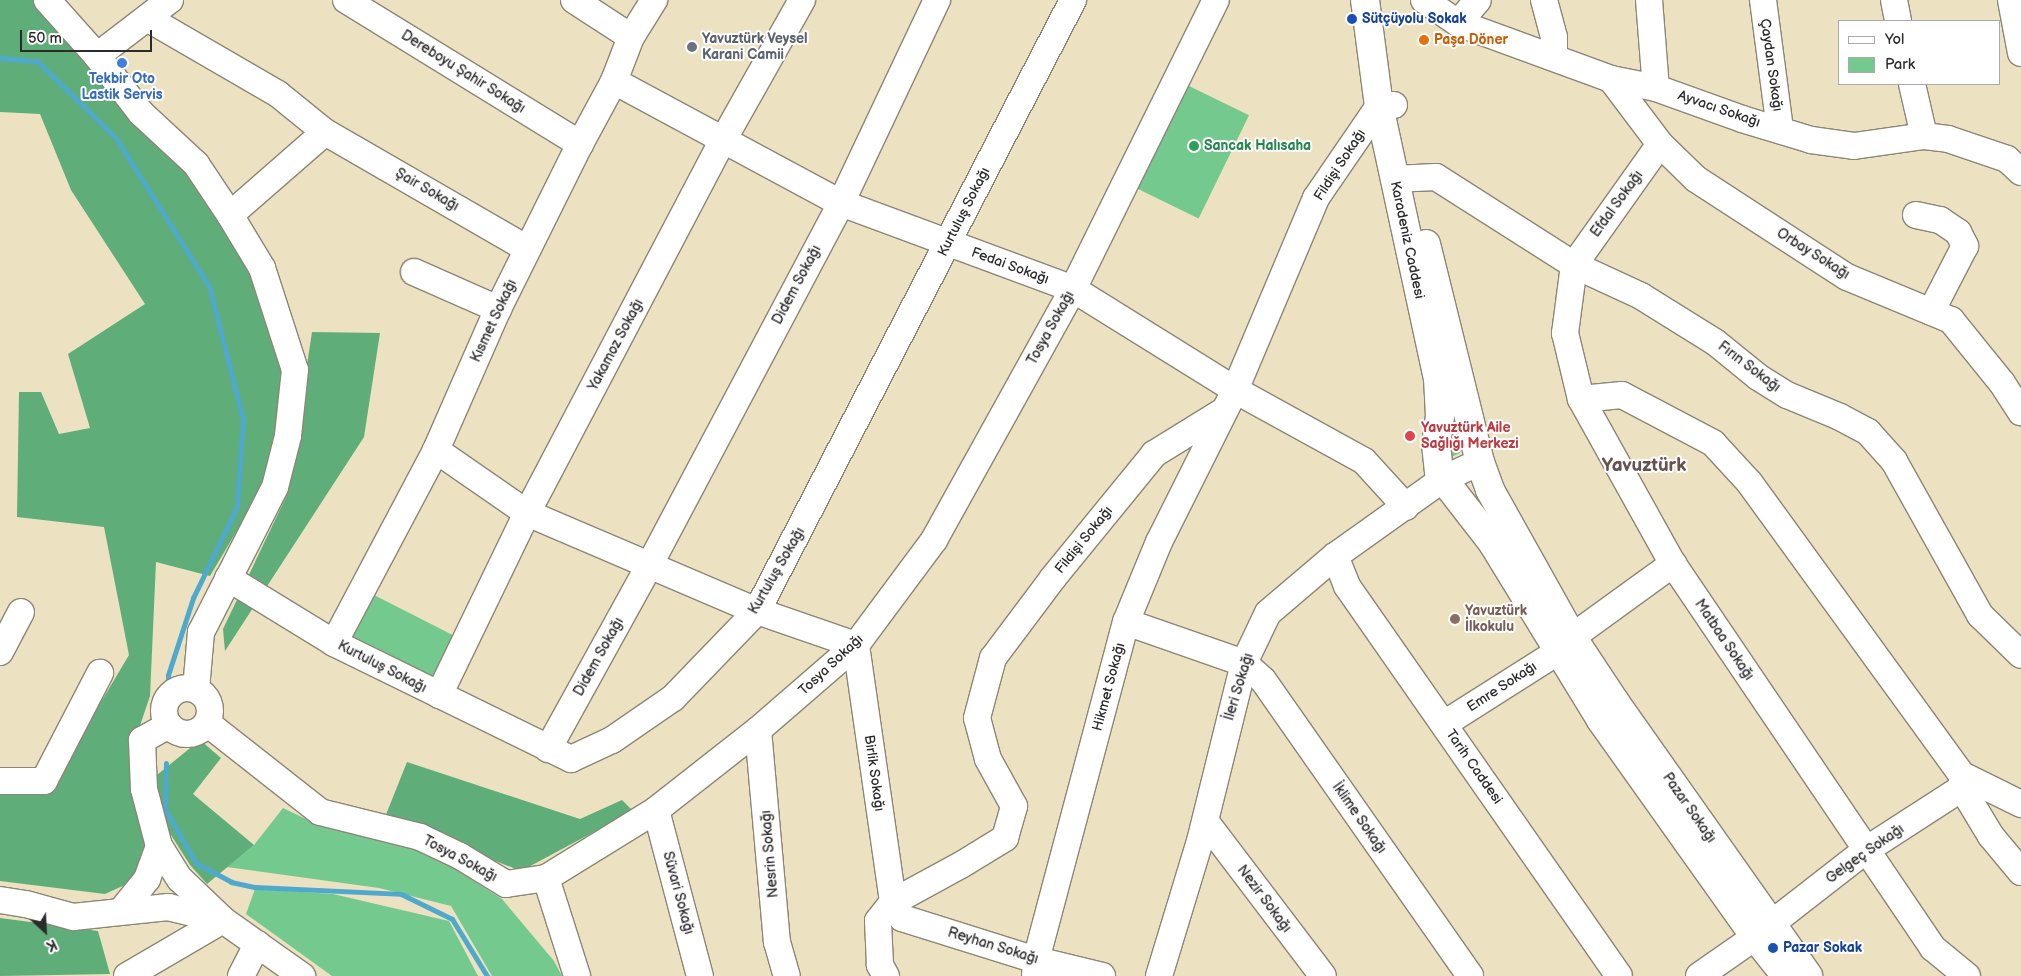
<!DOCTYPE html>
<meta charset="utf-8">
<style>
body{margin:0}
#map{position:relative;width:2021px;height:976px;overflow:hidden;background:#ece1c0;font-family:"Balsamiq Sans",sans-serif}
div>[style]{position:absolute}
[style*='--x']{left:calc(var(--x)*1px);top:calc(var(--y)*1px);width:calc(var(--w)*1px);rotate:calc(var(--a)*1deg)}
.green>*{inset:0;background:#74ca8e;transform-origin:0 0}
.forest>*{inset:0;background:#5fae79}
.stream>*{height:5px;margin:-2.5px;padding:0 2.5px;transform-origin:2.5px;border-radius:2.5px;background:#4fa9cc}
.roads{filter:drop-shadow(1px 0 #8c8676) drop-shadow(-1px 0 #8c8676) drop-shadow(0 1px #8c8676) drop-shadow(0 -1px #8c8676)}
.minor>*{height:26px;margin:-13px;padding:0 13px;transform-origin:13px;border-radius:13px;background:#fff}
.minor>.ring{margin:-13px;padding:0;box-sizing:content-box;background:none;border:26px solid #fff;border-radius:50%}
.major>*{height:28px;margin:-14px;padding:0 14px;transform-origin:14px;border-radius:14px;background:#fff}
.dots>*{width:14px;height:14px;translate:-50% -50%;box-sizing:border-box;border:2px solid #fff;border-radius:50%}
span{translate:-50% -50%;white-space:nowrap;text-align:center;line-height:1.15;-webkit-text-stroke:4px #fff;paint-order:stroke}
.transit-label{font-size:14px;color:#164399;font-weight:700}
.left{translate:0 -50%;text-align:left}
.worship-label{font-size:14px;color:#5b616d;font-weight:700}
.food-label{font-size:14px;color:#c56008;font-weight:700}
.street-label{font-size:14px;color:#2b2b2b}
.shop-label{font-size:14px;color:#366cbe;font-weight:700}
.leisure-label{font-size:14px;color:#27864d;font-weight:700}
.health-label{font-size:14px;color:#be3a42;font-weight:700}
.education-label{font-size:14px;color:#785e54;font-weight:700}
.district-label{font-size:19px;color:#66524f;font-weight:700}
.legend{position:absolute;left:1838px;top:20px;width:162px;height:65px;box-sizing:border-box;background:#fff;border:1px solid #aaa;margin:0;padding:6px 9px;list-style:none;font-size:15px;color:#2b2b2b}
.legend li{display:flex;align-items:center;gap:10px;height:25px}
.legend b{width:25px;border:1px solid #aaa}
.north{position:absolute;left:20px;top:906px;width:50px;height:50px;-webkit-text-stroke:4px #fff;paint-order:stroke;rotate:155deg;font-size:14px;font-weight:700;line-height:20px;text-align:center;color:#2b2b2b}
.north::after{content:'';display:block;margin:auto;width:18px;height:22px;background:#2b2b2b;clip-path:polygon(50% 0,100% 100%,50% 72%,0 100%)}
.scale{position:absolute;left:20px;top:30px;width:132px;height:22px;box-sizing:border-box;border:2px solid #2b2b2b;border-top:0;padding-left:6px;font-size:15px;line-height:18px;white-space:nowrap;color:#2b2b2b;-webkit-text-stroke:4px #fff;paint-order:stroke}
</style>
<div id="map">
<div class="green">
<div style="left:1187px;top:85px;width:69px;height:115px;rotate:26deg"></div>
<div style="clip-path:polygon(1447px 411px,1460px 411px,1462px 444px,1460px 453px,1451px 457px,1446px 456px)"></div>
<div style="left:372px;top:594px;width:101px;height:48px;rotate:27deg"></div>
<div style="clip-path:polygon(283px 808px,310px 821px,422px 848px,502px 899px,554px 961px,562px 976px,492px 976px,451px 906px,379px 888px,227px 867px,254px 845px)"></div>
<div style="clip-path:polygon(255px 889px,333px 894px,449px 921px,478px 976px,332px 976px,246px 914px)"></div>
</div>
<div class="forest">
<div style="clip-path:polygon(0 0,38px 0,192px 169px,252px 274px,287px 369px,274px 452px,254px 502px,210px 576px,156px 562px,150px 696px,130px 755px,147px 853px,127px 884px,105px 894px,0 881px,0 788px,49px 789px,129px 655px,104px 527px,17px 517px,19px 392px,41px 392px,59px 434px,90px 428px,68px 354px,145px 304px,71px 190px,40px 114px,0 112px)"></div>
<div style="clip-path:polygon(312px 332px,380px 333px,364px 437px,225px 651px,223px 629px,287px 495px)"></div>
<div style="clip-path:polygon(200px 740px,221px 758px,193px 794px,254px 845px,207px 884px,190px 865px,159px 816px,157px 775px)"></div>
<div style="clip-path:polygon(407px 762px,580px 819px,622px 800px,633px 811px,521px 871px,385px 817px)"></div>
<div style="clip-path:polygon(0 918px,98px 931px,110px 974px,0 976px)"></div>
</div>
<div class="stream">
<div style="--x:0;--y:58;--w:37;--a:5"></div>
<div style="--x:37;--y:61;--w:110;--a:44.3"></div>
<div style="--x:116;--y:138;--w:175;--a:57.9"></div>
<div style="--x:209;--y:286;--w:137;--a:75.7"></div>
<div style="--x:243;--y:419;--w:88;--a:93.9"></div>
<div style="--x:237;--y:507;--w:101;--a:115.8"></div>
<div style="--x:193;--y:598;--w:81;--a:108"></div>
<div style="--x:168;--y:675;--w:7;--a:90"></div>
<div style="--x:166;--y:763;--w:46;--a:91.2"></div>
<div style="--x:165;--y:809;--w:62;--a:60.1"></div>
<div style="--x:196;--y:863;--w:40;--a:28"></div>
<div style="--x:231;--y:882;--w:25;--a:12"></div>
<div style="--x:255;--y:887;--w:146;--a:2.7"></div>
<div style="--x:401;--y:894;--w:57;--a:26.1"></div>
<div style="--x:452;--y:919;--w:67;--a:58.4"></div>
</div>
<div class="roads">
<div class="minor">
<div style="--x:47;--y:0;--w:75;--a:48.2"></div>
<div style="--x:97;--y:56;--w:72;--a:52.3"></div>
<div style="--x:141;--y:113;--w:75;--a:42.8"></div>
<div style="--x:196;--y:164;--w:61;--a:56.3"></div>
<div style="--x:230;--y:215;--w:62;--a:58.9"></div>
<div style="--x:262;--y:268;--w:107;--a:72.1"></div>
<div style="--x:295;--y:370;--w:66;--a:96.1"></div>
<div style="--x:288;--y:436;--w:53;--a:104.3"></div>
<div style="--x:275;--y:487;--w:163;--a:117"></div>
<div style="--x:201;--y:632;--w:57;--a:95"></div>
<div style="--x:346;--y:0;--w:275;--a:31.6"></div>
<div style="--x:574;--y:0;--w:68;--a:33"></div>
<div style="--x:1424;--y:0;--w:41;--a:34.1"></div>
<div style="--x:1458;--y:23;--w:163;--a:20.1"></div>
<div style="--x:1611;--y:79;--w:46;--a:11.3"></div>
<div style="--x:1656;--y:88;--w:91;--a:19.8"></div>
<div style="--x:1742;--y:119;--w:72;--a:16.9"></div>
<div style="--x:1811;--y:140;--w:43;--a:7.9"></div>
<div style="--x:1854;--y:146;--w:71;--a:-8.1"></div>
<div style="--x:1924;--y:136;--w:24;--a:7"></div>
<div style="--x:1948;--y:139;--w:62;--a:18.7"></div>
<div style="--x:2007;--y:159;--w:19;--a:43"></div>
<div style="--x:1544;--y:0;--w:38;--a:75"></div>
<div style="--x:1554;--y:37;--w:20;--a:90"></div>
<div style="--x:1649;--y:0;--w:88;--a:85.5"></div>
<div style="--x:1763;--y:0;--w:130;--a:82.5"></div>
<div style="--x:1894;--y:0;--w:21;--a:79"></div>
<div style="--x:2011;--y:0;--w:54;--a:79.3"></div>
<div style="--x:147;--y:18;--w:151;--a:30.1"></div>
<div style="--x:278;--y:94;--w:60;--a:39"></div>
<div style="--x:325;--y:132;--w:234;--a:30"></div>
<div style="--x:1458;--y:23;--w:30;--a:-49"></div>
<div style="--x:97;--y:56;--w:92;--a:-37.5"></div>
<div style="--x:1611;--y:79;--w:81;--a:53"></div>
<div style="--x:1660;--y:144;--w:50;--a:44.2"></div>
<div style="--x:1696;--y:179;--w:180;--a:33"></div>
<div style="--x:1847;--y:277;--w:113;--a:22.5"></div>
<div style="--x:1951;--y:320;--w:81;--a:51"></div>
<div style="--x:2002;--y:383;--w:35;--a:57"></div>
<div style="--x:614;--y:81;--w:258;--a:28.3"></div>
<div style="--x:841;--y:203;--w:247;--a:20.3"></div>
<div style="--x:1073;--y:289;--w:191;--a:31.9"></div>
<div style="--x:1235;--y:390;--w:147;--a:28.8"></div>
<div style="--x:1364;--y:461;--w:62;--a:47.6"></div>
<div style="--x:1912;--y:84;--w:53;--a:77"></div>
<div style="--x:1660;--y:144;--w:148;--a:125.4"></div>
<div style="--x:1574;--y:265;--w:69;--a:97.5"></div>
<div style="--x:1565;--y:333;--w:68;--a:76.4"></div>
<div style="--x:1581;--y:399;--w:189;--a:60.9"></div>
<div style="--x:1673;--y:564;--w:464;--a:55.9"></div>
<div style="--x:1933;--y:948;--w:44;--a:39.5"></div>
<div style="--x:1394;--y:179;--w:42;--a:-2.7"></div>
<div style="--x:1436;--y:177;--w:164;--a:32.5"></div>
<div style="--x:1574;--y:265;--w:74;--a:24.8"></div>
<div style="--x:1641;--y:296;--w:87;--a:31.9"></div>
<div style="--x:1715;--y:342;--w:55;--a:39.1"></div>
<div style="--x:1758;--y:377;--w:34;--a:32"></div>
<div style="--x:1787;--y:395;--w:57;--a:22.5"></div>
<div style="--x:1840;--y:417;--w:32;--a:28"></div>
<div style="--x:1868;--y:432;--w:39;--a:48"></div>
<div style="--x:1894;--y:461;--w:176;--a:60.8"></div>
<div style="--x:1980;--y:615;--w:57;--a:44.3"></div>
<div style="--x:230;--y:215;--w:126;--a:-41.1"></div>
<div style="--x:1916;--y:215;--w:25;--a:12"></div>
<div style="--x:1940;--y:220;--w:22;--a:34"></div>
<div style="--x:1958;--y:232;--w:16;--a:63"></div>
<div style="--x:1965;--y:246;--w:74;--a:117.3"></div>
<div style="--x:414;--y:272;--w:92;--a:23.8"></div>
<div style="--x:1581;--y:399;--w:41;--a:-5.6"></div>
<div style="--x:1622;--y:395;--w:103;--a:27.8"></div>
<div style="--x:1713;--y:443;--w:53;--a:47.3"></div>
<div style="--x:1749;--y:482;--w:362;--a:54"></div>
<div style="--x:1962;--y:775;--w:13;--a:90"></div>
<div style="--x:1962;--y:788;--w:56;--a:58.9"></div>
<div style="--x:1991;--y:836;--w:47;--a:50.2"></div>
<div style="--x:436;--y:450;--w:111;--a:34.7"></div>
<div style="--x:527;--y:513;--w:250;--a:23.1"></div>
<div style="--x:757;--y:611;--w:105;--a:19"></div>
<div style="--x:856;--y:645;--w:260;--a:81.8"></div>
<div style="--x:893;--y:902;--w:18;--a:61"></div>
<div style="--x:902;--y:918;--w:140;--a:17.4"></div>
<div style="--x:1036;--y:960;--w:68;--a:13.6"></div>
<div style="--x:1335;--y:556;--w:32;--a:68"></div>
<div style="--x:1347;--y:586;--w:475;--a:55.1"></div>
<div style="--x:228;--y:578;--w:124;--a:31.5"></div>
<div style="--x:334;--y:643;--w:264;--a:26.1"></div>
<div style="--x:571;--y:759;--w:45;--a:-24.9"></div>
<div style="--x:612;--y:740;--w:74;--a:-34.5"></div>
<div style="--x:673;--y:698;--w:121;--a:-46"></div>
<div style="--x:757;--y:611;--w:688;--a:-62.65"></div>
<div style="--x:1126;--y:622;--w:125;--a:19.2"></div>
<div style="--x:1244;--y:663;--w:25;--a:42"></div>
<div style="--x:1263;--y:680;--w:361;--a:55"></div>
<div style="--x:334;--y:643;--w:218;--a:-62.1"></div>
<div style="--x:436;--y:450;--w:154;--a:-66.3"></div>
<div style="--x:498;--y:309;--w:184;--a:-63.6"></div>
<div style="--x:580;--y:144;--w:72;--a:-61.6"></div>
<div style="--x:614;--y:81;--w:47;--a:-68.9"></div>
<div style="--x:631;--y:37;--w:44;--a:-58.1"></div>
<div style="--x:0;--y:652;--w:45;--a:-62.3"></div>
<div class="ring" style="left:164px;top:688px;width:20px;height:20px"></div>
<div style="--x:439;--y:695;--w:202;--a:-64.2"></div>
<div style="--x:527;--y:513;--w:419;--a:-62.3"></div>
<div style="--x:722;--y:142;--w:163;--a:-60.6"></div>
<div style="--x:207;--y:723;--w:144;--a:38.2"></div>
<div style="--x:320;--y:812;--w:103;--a:14"></div>
<div style="--x:420;--y:837;--w:44;--a:25.4"></div>
<div style="--x:460;--y:856;--w:54;--a:31.3"></div>
<div style="--x:506;--y:884;--w:40;--a:-8.5"></div>
<div style="--x:546;--y:878;--w:129;--a:-31.7"></div>
<div style="--x:656;--y:810;--w:130;--a:-38.1"></div>
<div style="--x:758;--y:730;--w:130;--a:-40.9"></div>
<div style="--x:856;--y:645;--w:131;--a:-53.4"></div>
<div style="--x:934;--y:540;--w:287;--a:-61"></div>
<div style="--x:1073;--y:289;--w:322;--a:-63.7"></div>
<div style="--x:1444;--y:724;--w:136;--a:-32.4"></div>
<div style="--x:1559;--y:651;--w:19;--a:-47"></div>
<div style="--x:1572;--y:637;--w:125;--a:-35.9"></div>
<div style="--x:169;--y:725;--w:31;--a:151"></div>
<div style="--x:142;--y:740;--w:49;--a:87.7"></div>
<div style="--x:144;--y:789;--w:59;--a:75.3"></div>
<div style="--x:159;--y:846;--w:39;--a:58"></div>
<div style="--x:180;--y:879;--w:59;--a:43.6"></div>
<div style="--x:223;--y:920;--w:97;--a:35.3"></div>
<div style="--x:758;--y:730;--w:213;--a:84.9"></div>
<div style="--x:777;--y:942;--w:35;--a:74"></div>
<div style="--x:548;--y:749;--w:209;--a:-61.1"></div>
<div style="--x:649;--y:566;--w:411;--a:-62.1"></div>
<div style="--x:841;--y:203;--w:225;--a:-64.7"></div>
<div style="--x:1962;--y:775;--w:66;--a:26.2"></div>
<div style="--x:0;--y:781;--w:44;--a:0"></div>
<div style="--x:44;--y:781;--w:122;--a:-62.6"></div>
<div style="--x:656;--y:810;--w:172;--a:75.2"></div>
<div style="--x:1206;--y:822;--w:193;--a:52.8"></div>
<div style="--x:546;--y:878;--w:103;--a:72.4"></div>
<div style="--x:0;--y:900;--w:26;--a:9"></div>
<div style="--x:26;--y:904;--w:49;--a:15.5"></div>
<div style="--x:73;--y:917;--w:96;--a:-6"></div>
<div style="--x:168;--y:907;--w:56;--a:13.5"></div>
<div style="--x:122;--y:910;--w:40;--a:-51"></div>
<div style="--x:147;--y:879;--w:35;--a:-70"></div>
<div style="--x:1771;--y:924;--w:120;--a:-37.9"></div>
<div style="--x:1866;--y:850;--w:114;--a:-32.9"></div>
<div style="--x:127;--y:976;--w:111;--a:-30.3"></div>
<div style="--x:241;--y:976;--w:36;--a:-63"></div>
<div style="--x:886;--y:976;--w:13;--a:-119"></div>
<div style="--x:880;--y:965;--w:44;--a:-92.6"></div>
<div style="--x:878;--y:921;--w:24;--a:-52"></div>
<div style="--x:893;--y:902;--w:77;--a:-28.6"></div>
<div style="--x:961;--y:865;--w:52;--a:-31.5"></div>
<div style="--x:1005;--y:838;--w:33;--a:-74"></div>
<div style="--x:1014;--y:806;--w:54;--a:-119"></div>
<div style="--x:988;--y:759;--w:42;--a:-105"></div>
<div style="--x:977;--y:718;--w:62;--a:-75.1"></div>
<div style="--x:993;--y:658;--w:100;--a:-53.1"></div>
<div style="--x:1053;--y:578;--w:160;--a:-50.8"></div>
<div style="--x:1154;--y:454;--w:80;--a:-31.7"></div>
<div style="--x:1035;--y:976;--w:16;--a:-86"></div>
<div style="--x:1036;--y:960;--w:350;--a:-75.1"></div>
<div style="--x:1126;--y:622;--w:87;--a:-67.6"></div>
<div style="--x:1159;--y:542;--w:170;--a:-63.4"></div>
<div style="--x:1235;--y:390;--w:208;--a:-67.1"></div>
<div style="--x:1316;--y:198;--w:112;--a:-55.6"></div>
<div style="--x:1379;--y:106;--w:15;--a:-4"></div>
<div style="--x:1159;--y:976;--w:141;--a:-73.1"></div>
<div style="--x:1200;--y:841;--w:183;--a:-76.1"></div>
<div style="--x:1244;--y:663;--w:55;--a:-64.4"></div>
<div style="--x:1268;--y:613;--w:88;--a:-40.4"></div>
<div style="--x:1335;--y:556;--w:133;--a:-35.5"></div>
<div style="--x:1443;--y:479;--w:41;--a:-24.7"></div>
<div style="--x:1699;--y:976;--w:68;--a:-34.9"></div>
</div>
<div class="major">
<div style="--x:1365;--y:0;--w:107;--a:82.5"></div>
<div style="--x:1379;--y:106;--w:278;--a:77.8"></div>
<div style="--x:1438;--y:378;--w:38;--a:87"></div>
<div style="--x:1440;--y:416;--w:28;--a:98"></div>
<div style="--x:1436;--y:444;--w:27;--a:84"></div>
<div style="--x:1439;--y:471;--w:9;--a:63"></div>
<div style="--x:1443;--y:479;--w:80;--a:52.1"></div>
<div style="--x:1492;--y:542;--w:209;--a:58.5"></div>
<div style="--x:1601;--y:720;--w:266;--a:54.6"></div>
<div style="--x:1755;--y:937;--w:50;--a:51.5"></div>
<div style="--x:1426;--y:244;--w:225;--a:76.1"></div>
<div style="--x:1480;--y:462;--w:30;--a:70"></div>
<div style="--x:1490;--y:490;--w:168;--a:60.8"></div>
<div style="--x:1572;--y:637;--w:78;--a:56.5"></div>
<div style="--x:1615;--y:702;--w:335;--a:54.8"></div>
</div>
</div>
<div class="dots">
<div style="left:1352px;top:19px;background:#1a4fb4"></div>
<div style="left:1424px;top:40px;background:#e8710a"></div>
<div style="left:692px;top:47px;background:#6b7280"></div>
<div style="left:122px;top:63px;background:#3f7fe0"></div>
<div style="left:1194px;top:146px;background:#2e9e5b"></div>
<div style="left:1410px;top:436px;background:#e0444e"></div>
<div style="left:1455px;top:619px;background:#8d6e63"></div>
<div style="left:1773px;top:948px;background:#1a4fb4"></div>
</div>
<div class="transit-label">
<span class="left" style="left:1362px;top:19px">Sütçüyolu Sokak</span>
<span class="left" style="left:1783px;top:948px">Pazar Sokak</span>
</div>
<div class="worship-label">
<span class="left" style="left:702px;top:47px">Yavuztürk Veysel<br>Karani Camii</span>
</div>
<div class="food-label">
<span class="left" style="left:1434px;top:40px">Paşa Döner</span>
</div>
<div class="street-label">
<span style="left:1771px;top:65px;rotate:82deg">Çaydan Sokağı</span>
<span style="left:463px;top:72px;rotate:32deg">Dereboyu Şahir Sokağı</span>
<span style="left:1719px;top:109px;rotate:19deg">Ayvacı Sokağı</span>
<span style="left:1340px;top:165px;rotate:-57deg">Fildişi Sokağı</span>
<span style="left:427px;top:190px;rotate:30deg">Şair Sokağı</span>
<span style="left:1617px;top:204px;rotate:-54deg">Efdal Sokağı</span>
<span style="left:964px;top:212px;rotate:-63deg">Kurtuluş Sokağı</span>
<span style="left:1407px;top:240px;rotate:78deg">Karadeniz Caddesi</span>
<span style="left:1813px;top:254px;rotate:32deg">Orbay Sokağı</span>
<span style="left:1010px;top:266px;rotate:20deg">Fedai Sokağı</span>
<span style="left:797px;top:285px;rotate:-62deg">Didem Sokağı</span>
<span style="left:494px;top:321px;rotate:-65deg">Kısmet Sokağı</span>
<span style="left:1051px;top:328px;rotate:-61deg">Tosya Sokağı</span>
<span style="left:616px;top:345px;rotate:-62deg">Yakamoz Sokağı</span>
<span style="left:1749px;top:367px;rotate:37deg">Fırın Sokağı</span>
<span style="left:1084px;top:540px;rotate:-51deg">Fildişi Sokağı</span>
<span style="left:777px;top:571px;rotate:-60deg">Kurtuluş Sokağı</span>
<span style="left:1724px;top:640px;rotate:56deg">Matbaa Sokağı</span>
<span style="left:599px;top:657px;rotate:-61deg">Didem Sokağı</span>
<span style="left:831px;top:665px;rotate:-43deg">Tosya Sokağı</span>
<span style="left:382px;top:667px;rotate:27deg">Kurtuluş Sokağı</span>
<span style="left:1109px;top:687px;rotate:-75deg">Hikmet Sokağı</span>
<span style="left:1239px;top:687px;rotate:-73deg">İleri Sokağı</span>
<span style="left:1502px;top:687px;rotate:-33deg">Emre Sokağı</span>
<span style="left:1474px;top:767px;rotate:55deg">Tarih Caddesi</span>
<span style="left:874px;top:773px;rotate:82deg">Birlik Sokağı</span>
<span style="left:1689px;top:808px;rotate:55deg">Pazar Sokağı</span>
<span style="left:1359px;top:818px;rotate:55deg">İklime Sokağı</span>
<span style="left:770px;top:854px;rotate:-95deg">Nesrin Sokağı</span>
<span style="left:1865px;top:854px;rotate:-35deg">Gelgeç Sokağı</span>
<span style="left:460px;top:859px;rotate:28deg">Tosya Sokağı</span>
<span style="left:678px;top:893px;rotate:75deg">Süvari Sokağı</span>
<span style="left:1264px;top:899px;rotate:53deg">Nezir Sokağı</span>
<span style="left:993px;top:946px;rotate:17deg">Reyhan Sokağı</span>
</div>
<div class="shop-label">
<span style="left:122px;top:87px">Tekbir Oto<br>Lastik Servis</span>
</div>
<div class="leisure-label">
<span class="left" style="left:1204px;top:146px">Sancak Halısaha</span>
</div>
<div class="health-label">
<span class="left" style="left:1421px;top:436px">Yavuztürk Aile<br>Sağlığı Merkezi</span>
</div>
<div class="education-label">
<span class="left" style="left:1465px;top:619px">Yavuztürk<br>İlkokulu</span>
</div>
<div class="district-label">
<span style="left:1644px;top:466px">Yavuztürk</span>
</div>
<ul class="legend">
<li><b style="height:6px;background:#fff"></b>Yol</li>
<li><b style="height:14px;background:#74ca8e"></b>Park</li>
</ul>
<div class="north">K</div>
<div class="scale">50 m</div>
</div>
